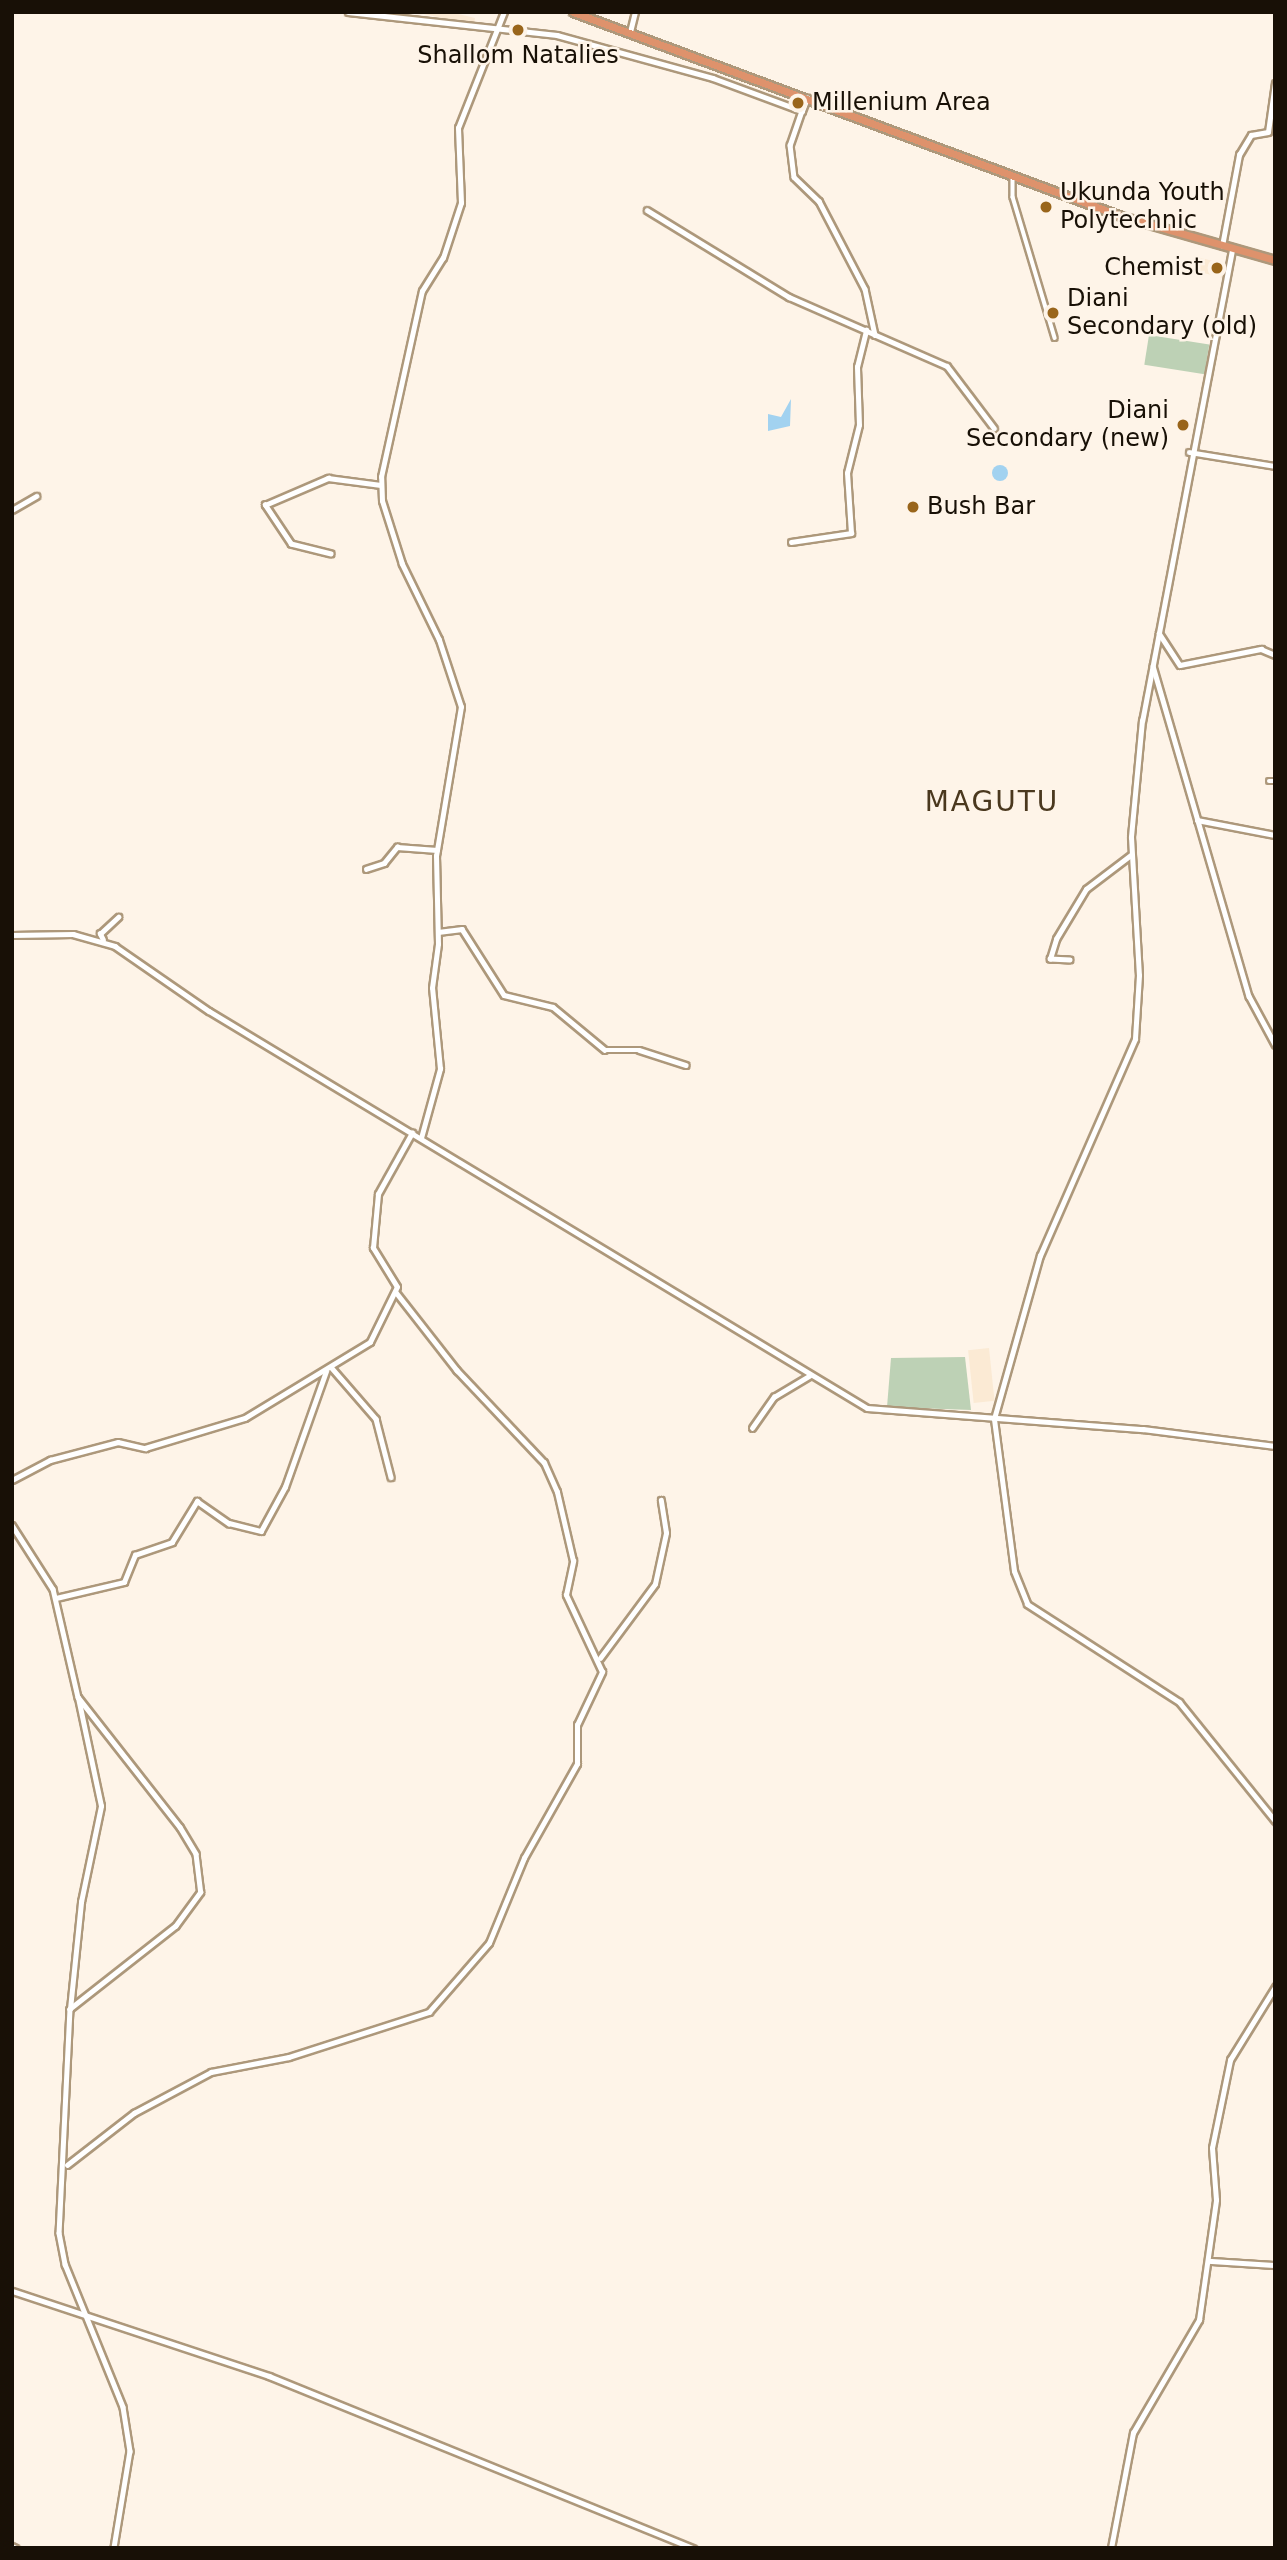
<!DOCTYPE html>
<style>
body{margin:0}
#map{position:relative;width:1287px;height:2560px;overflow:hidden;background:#fef4e8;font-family:"DejaVu Sans",sans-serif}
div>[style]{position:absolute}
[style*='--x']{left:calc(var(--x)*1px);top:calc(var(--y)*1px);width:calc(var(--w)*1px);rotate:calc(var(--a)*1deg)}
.built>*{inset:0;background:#fbead4;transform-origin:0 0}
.green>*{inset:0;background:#bdd1b5;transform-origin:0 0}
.water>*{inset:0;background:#a2d2f0}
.round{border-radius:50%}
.roads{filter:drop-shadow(2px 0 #ad987b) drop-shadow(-2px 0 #ad987b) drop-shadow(0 2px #ad987b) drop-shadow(0 -2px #ad987b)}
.pedestrian>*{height:3.5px;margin:-1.75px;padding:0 1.75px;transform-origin:1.75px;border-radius:1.75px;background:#fff}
.minor>*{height:4.5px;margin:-2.25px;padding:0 2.25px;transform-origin:2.25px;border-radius:2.25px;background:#fff}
.tertiary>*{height:5px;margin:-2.5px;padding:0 2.5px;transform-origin:2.5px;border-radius:2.5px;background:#fff}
.trunk>*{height:7px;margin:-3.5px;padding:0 3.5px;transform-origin:3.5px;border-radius:3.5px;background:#de926c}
.dots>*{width:19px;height:19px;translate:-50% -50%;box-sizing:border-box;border:4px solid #fef4e8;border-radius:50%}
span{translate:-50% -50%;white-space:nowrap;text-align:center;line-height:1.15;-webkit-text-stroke:5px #fef4e8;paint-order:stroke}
.poi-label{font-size:24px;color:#181006}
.left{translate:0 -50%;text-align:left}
.right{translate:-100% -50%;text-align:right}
.quarter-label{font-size:28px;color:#4a381e;letter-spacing:2px}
.frame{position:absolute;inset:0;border:14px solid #181006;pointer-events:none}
</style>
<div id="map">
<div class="built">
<div style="clip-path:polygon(415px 12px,450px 12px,475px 18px,474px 25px)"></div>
<div style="left:1197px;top:257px;width:30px;height:14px;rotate:14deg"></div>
<div style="left:989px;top:1348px;width:53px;height:21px;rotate:84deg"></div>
</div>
<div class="green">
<div style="left:1149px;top:335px;width:61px;height:30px;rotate:9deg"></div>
<div style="clip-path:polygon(965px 1357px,971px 1410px,887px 1407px,891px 1358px)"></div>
</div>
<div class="water">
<div style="clip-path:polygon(791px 399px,790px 426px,768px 431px,768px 414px,781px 417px)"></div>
<div class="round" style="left:992px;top:465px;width:16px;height:16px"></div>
</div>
<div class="roads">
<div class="pedestrian">
<div style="--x:1013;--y:176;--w:21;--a:90"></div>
<div style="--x:1013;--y:197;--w:147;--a:73.4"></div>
</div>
<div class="minor">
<div style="--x:348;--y:12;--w:210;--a:6.3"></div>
<div style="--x:557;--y:35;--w:162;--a:15.4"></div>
<div style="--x:713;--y:78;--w:95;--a:20.3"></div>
<div style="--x:802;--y:111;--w:14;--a:-69"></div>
<div style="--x:630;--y:32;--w:21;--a:-76"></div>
<div style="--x:802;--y:111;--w:36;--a:109"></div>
<div style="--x:790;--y:145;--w:32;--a:83"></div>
<div style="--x:794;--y:177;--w:35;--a:44"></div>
<div style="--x:819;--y:201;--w:99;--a:62.4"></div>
<div style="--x:865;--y:289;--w:47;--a:77.7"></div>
<div style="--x:647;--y:210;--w:167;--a:31.5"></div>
<div style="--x:789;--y:297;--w:172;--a:23.6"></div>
<div style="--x:947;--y:366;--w:78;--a:52.8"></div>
<div style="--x:1222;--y:246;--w:93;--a:-79.4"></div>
<div style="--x:1239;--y:155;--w:23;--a:-59"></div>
<div style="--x:1251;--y:135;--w:17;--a:-10"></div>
<div style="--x:1268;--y:132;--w:49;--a:-81.9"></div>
<div style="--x:1189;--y:452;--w:87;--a:9.2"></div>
<div style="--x:12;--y:510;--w:28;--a:-30"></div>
<div style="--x:791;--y:542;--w:61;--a:-8.5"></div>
<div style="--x:851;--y:533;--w:60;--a:-93.8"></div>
<div style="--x:847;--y:473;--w:49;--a:-76"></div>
<div style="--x:859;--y:425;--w:58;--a:-92"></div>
<div style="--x:857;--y:367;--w:38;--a:-76"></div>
<div style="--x:331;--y:554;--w:41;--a:-166"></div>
<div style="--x:291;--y:544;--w:47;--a:-123.7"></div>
<div style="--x:265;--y:505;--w:69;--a:-23.2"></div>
<div style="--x:328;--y:478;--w:53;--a:7.5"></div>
<div style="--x:1159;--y:633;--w:38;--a:57"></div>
<div style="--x:1180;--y:665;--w:83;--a:-11.2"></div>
<div style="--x:1261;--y:649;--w:15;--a:23"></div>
<div style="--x:1153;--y:666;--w:344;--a:73.8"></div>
<div style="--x:1249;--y:996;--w:55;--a:61.6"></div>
<div style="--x:1269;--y:781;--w:6;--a:0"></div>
<div style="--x:1197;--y:820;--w:79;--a:10.9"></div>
<div style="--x:366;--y:869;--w:19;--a:-18"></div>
<div style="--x:384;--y:863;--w:21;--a:-51"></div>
<div style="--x:397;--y:847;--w:40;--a:4.3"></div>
<div style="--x:438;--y:932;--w:24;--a:-7"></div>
<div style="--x:462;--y:929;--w:78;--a:57.5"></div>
<div style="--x:504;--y:995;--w:50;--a:13.8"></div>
<div style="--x:553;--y:1007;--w:67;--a:39.6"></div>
<div style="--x:605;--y:1050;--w:34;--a:0"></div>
<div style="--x:639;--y:1050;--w:49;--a:17.7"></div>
<div style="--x:12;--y:935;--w:61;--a:-0.9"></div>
<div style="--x:73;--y:934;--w:44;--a:15.9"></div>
<div style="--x:115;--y:946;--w:114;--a:34.7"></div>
<div style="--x:209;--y:1011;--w:768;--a:31.1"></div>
<div style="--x:867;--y:1408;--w:277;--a:4.4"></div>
<div style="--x:1143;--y:1429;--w:133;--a:7.3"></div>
<div style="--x:103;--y:940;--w:7;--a:-117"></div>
<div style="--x:100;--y:934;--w:25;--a:-43"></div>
<div style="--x:1070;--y:960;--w:20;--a:-177"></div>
<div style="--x:1050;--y:959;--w:21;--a:-73"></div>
<div style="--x:1056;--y:939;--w:58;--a:-59"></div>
<div style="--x:1086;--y:889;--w:56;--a:-37.1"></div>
<div style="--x:421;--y:1138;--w:72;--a:-74.6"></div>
<div style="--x:440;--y:1069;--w:81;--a:-95.6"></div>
<div style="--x:432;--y:988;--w:44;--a:-82.2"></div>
<div style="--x:438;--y:944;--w:88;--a:-91.3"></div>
<div style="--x:436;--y:856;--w:151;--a:-80.5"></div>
<div style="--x:461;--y:707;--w:71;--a:-108.2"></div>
<div style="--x:439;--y:640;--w:85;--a:-116"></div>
<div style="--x:402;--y:564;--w:66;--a:-107.6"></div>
<div style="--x:382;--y:501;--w:24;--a:-92"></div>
<div style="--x:381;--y:477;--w:190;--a:-77.6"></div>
<div style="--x:422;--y:291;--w:39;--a:-58"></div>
<div style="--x:443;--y:258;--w:58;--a:-71.9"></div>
<div style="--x:461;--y:203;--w:75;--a:-92.3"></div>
<div style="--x:458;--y:128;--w:125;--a:-68.4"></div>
<div style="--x:331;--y:1367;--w:69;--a:49.1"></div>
<div style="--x:376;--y:1419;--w:60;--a:75.5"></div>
<div style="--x:752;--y:1428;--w:38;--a:-55"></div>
<div style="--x:774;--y:1397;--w:41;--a:-31"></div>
<div style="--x:12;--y:1480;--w:43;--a:-27.8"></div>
<div style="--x:50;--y:1460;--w:70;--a:-14.8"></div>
<div style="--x:118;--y:1442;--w:28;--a:13"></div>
<div style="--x:145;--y:1448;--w:104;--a:-16.7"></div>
<div style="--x:245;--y:1418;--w:146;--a:-31.3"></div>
<div style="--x:370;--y:1342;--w:61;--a:-63.9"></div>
<div style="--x:397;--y:1287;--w:46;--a:-121.6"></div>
<div style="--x:373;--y:1248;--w:54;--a:-84.7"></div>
<div style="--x:378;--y:1194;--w:70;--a:-60.9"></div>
<div style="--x:12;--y:1525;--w:76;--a:57.4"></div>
<div style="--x:53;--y:1589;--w:111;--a:77"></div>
<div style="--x:78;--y:1697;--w:165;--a:51.9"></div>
<div style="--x:180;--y:1827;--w:31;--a:59"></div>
<div style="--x:196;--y:1854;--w:38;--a:83"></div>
<div style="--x:201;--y:1892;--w:42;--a:126.3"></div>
<div style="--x:176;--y:1926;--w:135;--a:141.9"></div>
<div style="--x:70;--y:2009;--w:224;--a:92.8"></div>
<div style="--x:59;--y:2233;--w:32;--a:79"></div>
<div style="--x:65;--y:2264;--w:154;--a:67.9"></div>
<div style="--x:123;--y:2407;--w:45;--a:81"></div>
<div style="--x:130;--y:2451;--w:98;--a:99.4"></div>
<div style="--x:56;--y:1598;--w:70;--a:-13.2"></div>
<div style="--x:124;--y:1582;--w:29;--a:-68"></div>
<div style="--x:135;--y:1555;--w:39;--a:-19"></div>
<div style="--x:172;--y:1542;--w:48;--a:-58.6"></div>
<div style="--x:197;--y:1501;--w:39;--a:35"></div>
<div style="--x:229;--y:1523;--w:33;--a:14"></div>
<div style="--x:261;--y:1531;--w:50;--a:-61.4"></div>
<div style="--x:285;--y:1487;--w:123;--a:-70.5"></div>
<div style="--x:600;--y:1658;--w:92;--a:-53.4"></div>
<div style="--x:655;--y:1584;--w:52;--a:-77.8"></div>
<div style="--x:666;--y:1533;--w:33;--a:-99"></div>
<div style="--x:70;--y:2009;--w:108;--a:-84.1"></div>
<div style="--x:81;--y:1902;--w:98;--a:-78.2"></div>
<div style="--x:101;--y:1806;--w:110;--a:-102"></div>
<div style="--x:67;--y:2165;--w:85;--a:-37.8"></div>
<div style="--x:134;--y:2113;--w:87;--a:-28"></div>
<div style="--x:211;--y:2072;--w:79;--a:-10.9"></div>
<div style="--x:289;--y:2057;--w:147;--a:-17.8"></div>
<div style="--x:429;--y:2012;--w:91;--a:-49"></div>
<div style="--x:489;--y:1943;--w:92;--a:-67.6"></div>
<div style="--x:524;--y:1858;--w:108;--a:-60.6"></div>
<div style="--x:577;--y:1764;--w:39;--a:-90"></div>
<div style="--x:577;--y:1725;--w:59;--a:-64.7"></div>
<div style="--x:602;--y:1672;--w:85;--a:-115.1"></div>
<div style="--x:566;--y:1595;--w:35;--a:-78"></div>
<div style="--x:573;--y:1561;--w:71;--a:-103.1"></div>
<div style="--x:557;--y:1492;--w:32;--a:-114"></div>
<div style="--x:544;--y:1463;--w:127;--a:-133.4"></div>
<div style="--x:457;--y:1371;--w:99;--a:-128"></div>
<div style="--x:1210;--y:2261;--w:65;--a:3.5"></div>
<div style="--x:12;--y:2546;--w:4;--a:27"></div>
<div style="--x:1111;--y:2548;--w:117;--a:-79.2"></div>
<div style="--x:1133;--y:2433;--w:131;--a:-59.7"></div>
<div style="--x:1199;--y:2320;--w:121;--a:-81.9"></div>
<div style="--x:1216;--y:2200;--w:52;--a:-94.4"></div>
<div style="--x:1212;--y:2148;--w:90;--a:-78.4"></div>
<div style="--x:1230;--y:2060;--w:86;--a:-58.3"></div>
</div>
<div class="tertiary">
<div style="--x:1232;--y:250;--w:479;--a:100.8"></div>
<div style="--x:1142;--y:720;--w:118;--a:95.4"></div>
<div style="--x:1131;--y:837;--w:138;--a:86.7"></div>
<div style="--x:1139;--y:975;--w:64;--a:93.6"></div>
<div style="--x:1135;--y:1039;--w:236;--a:113.7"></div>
<div style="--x:1040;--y:1255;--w:170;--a:105.7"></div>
<div style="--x:994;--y:1419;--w:153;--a:82.5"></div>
<div style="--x:1014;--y:1571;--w:35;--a:68"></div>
<div style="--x:1027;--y:1604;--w:181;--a:32.8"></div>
<div style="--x:1179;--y:1702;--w:153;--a:51.1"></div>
<div style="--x:12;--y:2291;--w:271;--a:18.3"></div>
<div style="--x:269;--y:2376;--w:458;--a:22.1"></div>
</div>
<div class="trunk">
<div style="--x:573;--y:12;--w:585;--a:20.42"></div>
<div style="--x:1121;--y:216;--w:160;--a:15.9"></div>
</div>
</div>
<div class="dots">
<div style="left:518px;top:30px;background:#99651b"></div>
<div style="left:798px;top:103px;background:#99651b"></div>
<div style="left:1046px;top:207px;background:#99651b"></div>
<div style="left:1217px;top:268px;background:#99651b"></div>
<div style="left:1053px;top:313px;background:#99651b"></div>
<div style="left:1183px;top:425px;background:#99651b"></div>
<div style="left:913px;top:507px;background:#99651b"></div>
</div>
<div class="poi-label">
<span style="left:518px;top:56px">Shallom Natalies</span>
<span class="left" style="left:812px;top:103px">Millenium Area</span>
<span class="left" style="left:1060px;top:207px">Ukunda Youth<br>Polytechnic</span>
<span class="right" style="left:1203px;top:268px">Chemist</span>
<span class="left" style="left:1067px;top:313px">Diani<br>Secondary (old)</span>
<span class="right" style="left:1169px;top:425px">Diani<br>Secondary (new)</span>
<span class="left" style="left:927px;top:507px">Bush Bar</span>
</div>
<div class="quarter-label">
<span style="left:992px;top:802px">MAGUTU</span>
</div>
<div class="frame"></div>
</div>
